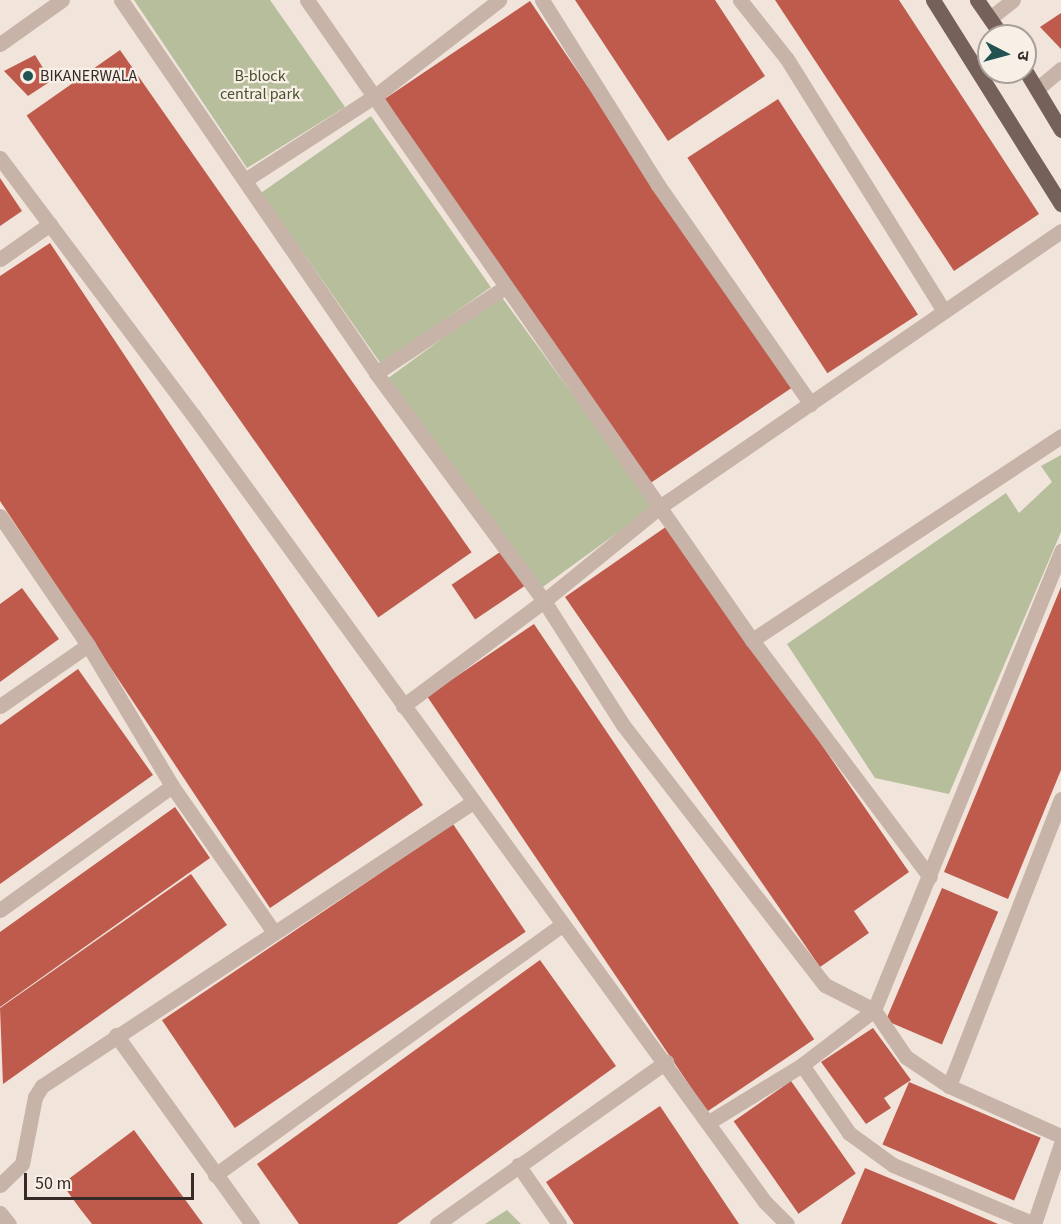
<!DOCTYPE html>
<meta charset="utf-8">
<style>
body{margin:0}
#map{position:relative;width:1061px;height:1224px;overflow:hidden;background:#f0e4db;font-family:"Source Sans 3","Noto Sans Devanagari",sans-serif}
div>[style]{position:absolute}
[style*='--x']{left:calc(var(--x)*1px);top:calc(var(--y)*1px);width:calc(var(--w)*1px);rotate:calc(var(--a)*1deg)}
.green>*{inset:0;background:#b6be9c;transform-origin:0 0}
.building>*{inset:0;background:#be5b4c;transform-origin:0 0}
.minor>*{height:15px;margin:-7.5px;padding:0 7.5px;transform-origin:7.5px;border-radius:7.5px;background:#c7b3a8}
.major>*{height:15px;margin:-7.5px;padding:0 7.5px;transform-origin:7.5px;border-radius:7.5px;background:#75605a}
.dots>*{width:16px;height:16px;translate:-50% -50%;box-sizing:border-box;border:3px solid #f8efe7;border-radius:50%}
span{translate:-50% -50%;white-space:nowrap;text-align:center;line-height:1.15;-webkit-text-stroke:4.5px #f8efe7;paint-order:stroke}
.poi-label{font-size:16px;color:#352a28}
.left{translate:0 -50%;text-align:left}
.park-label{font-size:16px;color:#48512d}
.north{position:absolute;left:977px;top:24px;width:60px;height:60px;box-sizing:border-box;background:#f8efe7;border:2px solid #aaa09b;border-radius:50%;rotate:96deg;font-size:16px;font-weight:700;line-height:24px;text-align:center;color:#352a28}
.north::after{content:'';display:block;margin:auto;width:21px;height:27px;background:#205351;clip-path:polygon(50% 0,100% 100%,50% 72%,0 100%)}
.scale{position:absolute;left:24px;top:1173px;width:170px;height:27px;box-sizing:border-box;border:3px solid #352a28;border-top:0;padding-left:8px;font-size:18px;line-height:21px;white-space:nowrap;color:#352a28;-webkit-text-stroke:4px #f8efe7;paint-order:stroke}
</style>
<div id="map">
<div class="green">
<div style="clip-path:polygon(134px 0,270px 0,345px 107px,247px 168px)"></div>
<div style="left:371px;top:116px;width:209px;height:134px;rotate:55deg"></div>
<div style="left:501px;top:296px;width:260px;height:139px;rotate:54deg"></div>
<div style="clip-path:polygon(1061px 455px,1061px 532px,949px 794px,875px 778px,787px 644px,1006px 493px,1019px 513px,1052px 482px,1041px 466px)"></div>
<div style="clip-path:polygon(507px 1210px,521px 1224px,485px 1224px)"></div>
</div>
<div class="building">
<div style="clip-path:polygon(575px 0,715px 0,765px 76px,668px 141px)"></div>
<div style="clip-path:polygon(775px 0,899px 0,1039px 214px,954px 271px)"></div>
<div style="left:530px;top:1px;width:467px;height:175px;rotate:56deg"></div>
<div style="clip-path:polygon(1061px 13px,1061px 49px,1040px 27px)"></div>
<div style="left:120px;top:50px;width:613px;height:114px;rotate:55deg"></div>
<div style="clip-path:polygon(35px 55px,51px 81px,28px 96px,4px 71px)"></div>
<div style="left:778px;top:99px;width:257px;height:108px;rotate:57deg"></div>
<div style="clip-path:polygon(0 178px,22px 211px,0 226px)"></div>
<div style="clip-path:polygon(50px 243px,423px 805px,270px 908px,0 501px,0 276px)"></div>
<div style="clip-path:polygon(670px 524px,909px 872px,854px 911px,869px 933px,820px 967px,565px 597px)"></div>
<div style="left:503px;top:550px;width:42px;height:62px;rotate:56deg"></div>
<div style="clip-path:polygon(1061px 587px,1061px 770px,1008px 899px,944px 872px)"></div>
<div style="clip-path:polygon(22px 588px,59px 639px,0 682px,0 604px)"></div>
<div style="left:534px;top:624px;width:501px;height:129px;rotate:56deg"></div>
<div style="clip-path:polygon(78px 669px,153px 775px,0 884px,0 725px)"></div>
<div style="clip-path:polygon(175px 807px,210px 858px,0 1007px,0 932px)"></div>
<div style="left:453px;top:824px;width:130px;height:351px;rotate:56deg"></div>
<div style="clip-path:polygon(191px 874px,227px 925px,3px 1084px,0 1008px)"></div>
<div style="left:942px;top:888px;width:61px;height:144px;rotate:23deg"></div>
<div style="clip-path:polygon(540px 960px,616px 1066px,397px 1224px,299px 1224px,257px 1164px)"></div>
<div style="clip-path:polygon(873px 1028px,911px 1080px,884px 1098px,891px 1108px,866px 1124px,821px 1062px)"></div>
<div style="left:791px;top:1081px;width:113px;height:70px;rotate:55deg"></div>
<div style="left:909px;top:1082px;width:143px;height:68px;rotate:23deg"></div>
<div style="clip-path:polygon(660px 1106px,739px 1224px,574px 1224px,546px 1182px)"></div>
<div style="clip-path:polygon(134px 1130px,153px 1156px,203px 1224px,92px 1224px,81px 1210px,62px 1184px)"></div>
<div style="clip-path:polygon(865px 1168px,935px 1197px,998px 1224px,841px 1224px)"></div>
</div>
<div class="minor">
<div style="--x:121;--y:0;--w:452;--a:55.6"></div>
<div style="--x:376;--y:373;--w:283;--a:53.6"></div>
<div style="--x:544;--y:601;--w:147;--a:57.5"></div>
<div style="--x:623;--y:725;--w:329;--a:52.2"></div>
<div style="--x:825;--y:985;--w:55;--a:27"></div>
<div style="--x:874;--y:1010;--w:57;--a:55.8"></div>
<div style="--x:906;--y:1057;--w:52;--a:34"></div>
<div style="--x:949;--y:1086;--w:123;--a:24.1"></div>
<div style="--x:307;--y:0;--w:780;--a:55.19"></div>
<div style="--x:752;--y:640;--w:296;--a:53.1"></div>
<div style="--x:542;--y:0;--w:218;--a:57.9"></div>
<div style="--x:658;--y:185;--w:267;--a:55.1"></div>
<div style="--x:740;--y:0;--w:75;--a:51.5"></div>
<div style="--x:787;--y:59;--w:297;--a:58.1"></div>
<div style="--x:990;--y:18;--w:29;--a:-38"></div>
<div style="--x:0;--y:44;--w:76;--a:-35.4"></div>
<div style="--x:1037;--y:89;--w:31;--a:-40"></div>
<div style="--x:0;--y:158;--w:321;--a:53.1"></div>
<div style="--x:193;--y:415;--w:973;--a:53.99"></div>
<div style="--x:765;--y:1202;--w:31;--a:45"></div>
<div style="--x:245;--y:180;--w:155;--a:-32.9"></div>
<div style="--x:375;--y:96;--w:157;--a:-37.7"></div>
<div style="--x:0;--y:259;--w:61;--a:-35"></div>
<div style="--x:376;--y:373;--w:154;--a:-33.6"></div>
<div style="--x:0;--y:516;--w:156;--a:55.7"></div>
<div style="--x:88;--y:645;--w:164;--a:59.2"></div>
<div style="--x:172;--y:786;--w:178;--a:55.1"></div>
<div style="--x:752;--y:640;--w:370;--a:-33.4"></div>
<div style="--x:0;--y:706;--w:107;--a:-34.7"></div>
<div style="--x:403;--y:706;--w:176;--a:-36.7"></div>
<div style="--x:544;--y:601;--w:151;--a:-39.1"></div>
<div style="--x:661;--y:506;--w:485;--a:-34.5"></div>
<div style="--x:0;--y:910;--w:212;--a:-35.8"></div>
<div style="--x:116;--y:1035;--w:233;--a:54.3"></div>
<div style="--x:802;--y:1065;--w:83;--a:55.3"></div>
<div style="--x:849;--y:1133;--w:54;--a:36"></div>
<div style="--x:893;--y:1165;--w:153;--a:22.7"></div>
<div style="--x:949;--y:1086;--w:308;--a:-68.7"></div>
<div style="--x:709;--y:1122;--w:109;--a:-31.5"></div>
<div style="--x:802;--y:1065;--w:91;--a:-37.4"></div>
<div style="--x:874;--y:1010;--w:496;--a:-67.8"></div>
<div style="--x:518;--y:1165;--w:72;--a:55.2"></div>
<div style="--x:215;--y:1175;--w:428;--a:-35.8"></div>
<div style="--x:0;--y:1185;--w:30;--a:-44"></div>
<div style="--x:22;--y:1164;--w:68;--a:-79"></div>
<div style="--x:35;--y:1097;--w:13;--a:-58"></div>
<div style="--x:42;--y:1086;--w:516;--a:-33.38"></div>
<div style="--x:0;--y:1213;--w:14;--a:51"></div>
<div style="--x:437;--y:1224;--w:281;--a:-35.3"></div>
<div style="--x:1034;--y:1224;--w:84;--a:-71.4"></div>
</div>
<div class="major">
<div style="--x:933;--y:0;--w:241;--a:57.9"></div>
<div style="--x:977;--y:0;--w:44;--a:55.2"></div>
<div style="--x:1025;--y:70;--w:70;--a:59"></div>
</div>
<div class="dots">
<div style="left:28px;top:76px;background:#205351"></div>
</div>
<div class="poi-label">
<span class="left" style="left:40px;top:76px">BIKANERWALA</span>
</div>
<div class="park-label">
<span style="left:260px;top:85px">B-block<br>central park</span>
</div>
<div class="north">उ</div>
<div class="scale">50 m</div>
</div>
